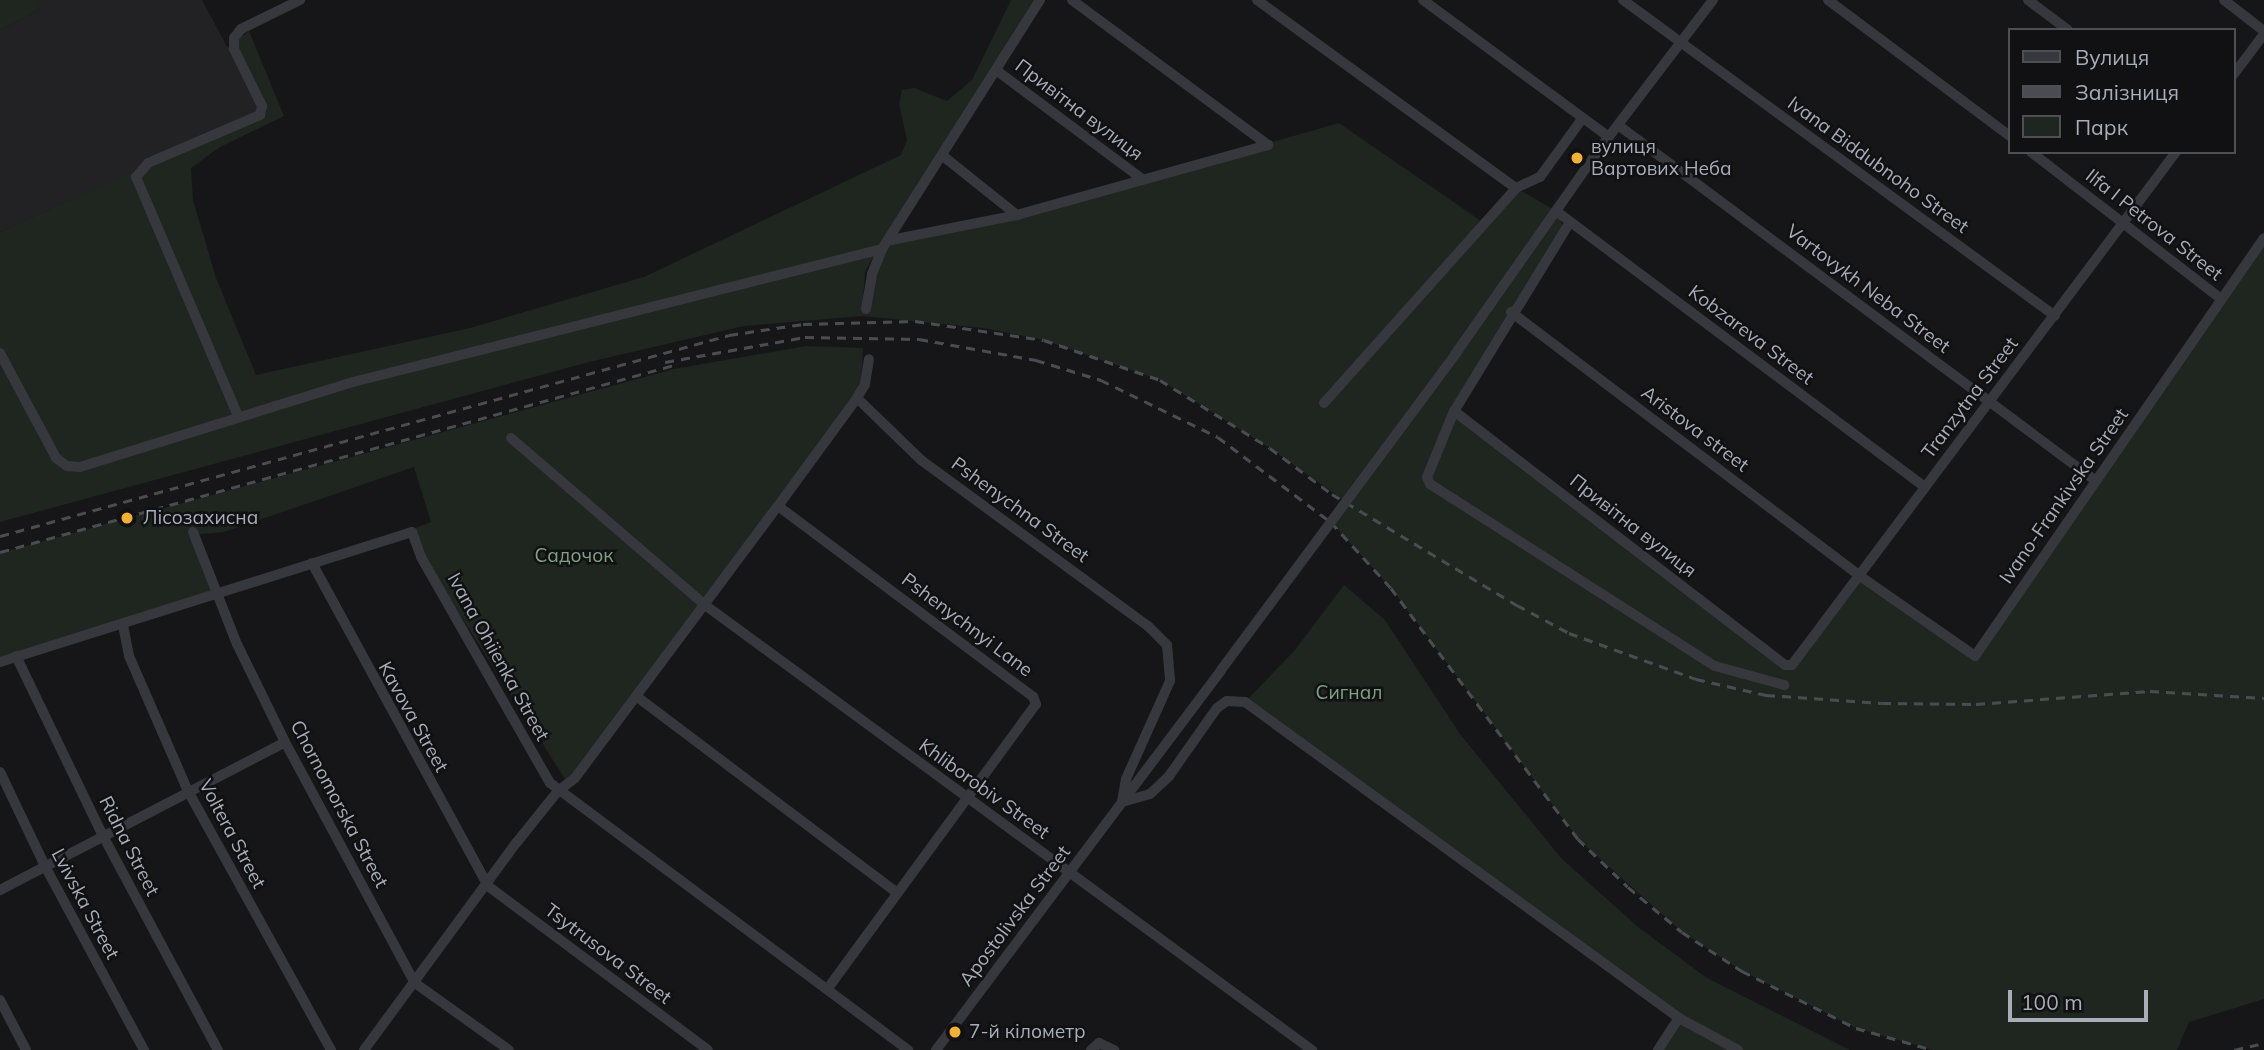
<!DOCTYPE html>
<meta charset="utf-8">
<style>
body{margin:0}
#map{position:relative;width:2264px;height:1050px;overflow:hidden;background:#161618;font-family:Mulish,sans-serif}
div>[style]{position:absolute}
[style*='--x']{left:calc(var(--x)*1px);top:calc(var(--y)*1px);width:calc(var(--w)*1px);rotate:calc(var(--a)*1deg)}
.built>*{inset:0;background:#222225}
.green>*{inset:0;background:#1e261f}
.minor>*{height:10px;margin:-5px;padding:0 5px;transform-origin:5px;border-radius:5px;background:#37383d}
.rail>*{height:2.5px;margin-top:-1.25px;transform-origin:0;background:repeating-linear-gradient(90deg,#4a4c52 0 9px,transparent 0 16px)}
.minor-bridge>*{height:10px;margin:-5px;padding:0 5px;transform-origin:5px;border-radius:5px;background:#37383d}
.dots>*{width:19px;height:19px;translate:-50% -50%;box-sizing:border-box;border:4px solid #111113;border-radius:50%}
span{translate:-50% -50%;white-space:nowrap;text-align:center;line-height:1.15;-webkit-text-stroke:5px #111113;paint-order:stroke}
.street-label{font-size:19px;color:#a8adb8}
.poi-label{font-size:19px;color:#a8adb8}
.left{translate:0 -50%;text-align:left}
.park-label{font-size:19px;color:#7fa381}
.legend{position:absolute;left:2008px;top:28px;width:228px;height:126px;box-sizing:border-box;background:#111113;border:2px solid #4d4f55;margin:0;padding:9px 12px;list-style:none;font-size:21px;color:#a8adb8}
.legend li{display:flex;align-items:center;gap:14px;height:35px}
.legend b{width:35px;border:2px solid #4d4f55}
.scale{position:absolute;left:2008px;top:990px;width:140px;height:32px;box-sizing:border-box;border:4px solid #a8adb8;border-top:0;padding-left:9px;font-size:21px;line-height:24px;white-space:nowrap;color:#a8adb8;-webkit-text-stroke:5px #111113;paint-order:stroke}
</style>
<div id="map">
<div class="built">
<div style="clip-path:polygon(35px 0,202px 0,259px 106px,253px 118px,0 232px,0 30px,38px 10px)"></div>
</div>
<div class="green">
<div style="clip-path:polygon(0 0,35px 0,38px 10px,0 30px)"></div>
<div style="clip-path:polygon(evenodd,1011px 0,1040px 0,892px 239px,1017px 215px,1339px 123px,1481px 221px,1516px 188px,1556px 211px,1565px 231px,1454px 411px,1785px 665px,1857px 574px,1975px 656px,2264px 238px,2264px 999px,2189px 1022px,2177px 1050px,1933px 1050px,1856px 1028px,1742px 971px,1682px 932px,1578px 839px,1391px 588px,1331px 522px,1346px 502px,1270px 448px,1160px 380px,1044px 340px,983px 328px,862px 316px,744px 326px,589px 362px,0 522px,0 232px,253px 117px,259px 106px,227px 48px,249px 31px,284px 116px,220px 147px,191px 168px,193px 200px,216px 278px,256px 375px,470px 328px,644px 277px,901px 155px,907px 140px,899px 104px,902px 90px,914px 88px,947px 101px,972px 80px,1011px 0,879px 246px,862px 312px,865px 272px,879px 246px)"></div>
<div style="clip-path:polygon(806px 346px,863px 348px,861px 383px,853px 400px,567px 782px,423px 557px,413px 529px,431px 522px,414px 467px,224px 532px,191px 535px,213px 594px,0 657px,0 553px,674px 369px)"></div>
<div style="clip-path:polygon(1344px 585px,1385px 620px,1460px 734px,1561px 858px,1638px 927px,1707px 978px,1850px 1050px,1658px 1050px,1679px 1019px,1245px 702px,1295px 650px)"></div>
</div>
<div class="minor">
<div style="--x:1072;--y:0;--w:244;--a:36.5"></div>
<div style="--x:1257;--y:0;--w:320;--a:36"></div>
<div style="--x:1516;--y:188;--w:26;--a:-25"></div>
<div style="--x:1540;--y:177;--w:72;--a:-54.1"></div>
<div style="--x:1423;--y:0;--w:231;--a:36.4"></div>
<div style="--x:1623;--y:0;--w:535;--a:36.18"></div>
<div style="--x:1828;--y:0;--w:227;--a:36.8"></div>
<div style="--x:2028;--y:0;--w:50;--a:36.9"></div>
<div style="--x:2224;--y:0;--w:51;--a:37.8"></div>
<div style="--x:996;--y:70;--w:181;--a:36.7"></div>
<div style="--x:2234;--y:74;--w:50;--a:-53.1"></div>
<div style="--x:1618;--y:125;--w:596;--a:36.68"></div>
<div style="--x:2031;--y:152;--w:240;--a:37.7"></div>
<div style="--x:943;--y:156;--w:95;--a:38.6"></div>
<div style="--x:1556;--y:211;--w:461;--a:36.8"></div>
<div style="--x:1570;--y:222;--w:222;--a:121.5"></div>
<div style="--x:1454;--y:411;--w:71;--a:112.2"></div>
<div style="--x:1427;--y:477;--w:8;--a:67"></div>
<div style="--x:1430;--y:484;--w:338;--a:32.6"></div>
<div style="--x:1715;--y:666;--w:72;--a:15.4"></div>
<div style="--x:891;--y:240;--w:128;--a:-11.2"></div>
<div style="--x:1017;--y:215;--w:261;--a:-15.6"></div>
<div style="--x:866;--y:309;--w:36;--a:-80"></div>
<div style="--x:872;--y:274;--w:27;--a:-68"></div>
<div style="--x:882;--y:249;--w:295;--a:-57.6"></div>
<div style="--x:1511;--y:312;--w:434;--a:37.1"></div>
<div style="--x:1857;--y:574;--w:144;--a:34.8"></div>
<div style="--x:1975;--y:656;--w:508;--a:-55.34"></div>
<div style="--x:0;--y:353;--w:119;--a:61.9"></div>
<div style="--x:56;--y:458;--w:14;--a:36"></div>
<div style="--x:67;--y:466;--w:13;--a:4"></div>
<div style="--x:80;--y:467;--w:286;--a:-17.3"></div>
<div style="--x:353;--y:382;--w:545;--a:-14.11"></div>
<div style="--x:1456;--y:353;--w:252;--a:-54.9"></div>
<div style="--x:1601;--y:147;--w:185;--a:-52.7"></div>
<div style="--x:857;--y:398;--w:89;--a:44.1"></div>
<div style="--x:921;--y:460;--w:281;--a:36.2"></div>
<div style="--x:1148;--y:626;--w:27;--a:45"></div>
<div style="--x:1167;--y:645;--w:36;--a:85"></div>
<div style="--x:1170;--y:681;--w:107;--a:114.2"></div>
<div style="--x:1126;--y:779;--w:23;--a:100"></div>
<div style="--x:1324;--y:403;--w:288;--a:-48.2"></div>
<div style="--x:1454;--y:411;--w:417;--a:37.5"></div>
<div style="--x:1785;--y:665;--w:7;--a:0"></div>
<div style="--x:1792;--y:665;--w:641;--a:-53.18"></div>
<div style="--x:238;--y:416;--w:260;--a:-113.1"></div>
<div style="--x:136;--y:177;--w:18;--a:-49"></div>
<div style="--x:148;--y:163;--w:122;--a:-23.2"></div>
<div style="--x:260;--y:115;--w:9;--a:-77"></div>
<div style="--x:262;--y:106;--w:64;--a:-116.2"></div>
<div style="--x:234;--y:49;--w:11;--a:-90"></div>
<div style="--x:234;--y:38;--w:11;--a:-52"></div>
<div style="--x:241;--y:29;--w:66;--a:-26.2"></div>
<div style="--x:511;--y:438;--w:256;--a:40.7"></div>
<div style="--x:705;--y:605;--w:753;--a:36.25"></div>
<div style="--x:778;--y:506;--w:319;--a:36.8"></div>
<div style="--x:1033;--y:697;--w:8;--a:67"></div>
<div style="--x:1036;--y:704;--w:352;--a:126.2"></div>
<div style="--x:193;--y:532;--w:120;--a:68.6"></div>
<div style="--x:237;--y:644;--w:109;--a:63.9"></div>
<div style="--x:285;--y:742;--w:274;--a:61.7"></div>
<div style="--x:415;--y:983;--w:115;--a:35.5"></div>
<div style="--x:312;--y:563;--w:368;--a:61.4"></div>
<div style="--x:488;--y:886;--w:274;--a:36.7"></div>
<div style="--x:123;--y:625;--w:32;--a:79"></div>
<div style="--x:129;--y:656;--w:147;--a:66.4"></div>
<div style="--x:188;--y:791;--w:296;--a:61.1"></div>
<div style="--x:16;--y:656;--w:198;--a:64.2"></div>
<div style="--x:102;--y:834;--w:245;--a:61.8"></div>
<div style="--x:0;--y:662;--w:432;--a:-17.5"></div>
<div style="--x:412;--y:532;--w:27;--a:70"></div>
<div style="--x:421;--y:557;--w:260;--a:60.3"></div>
<div style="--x:550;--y:783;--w:447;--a:36.7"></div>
<div style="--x:636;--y:696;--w:326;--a:37"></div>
<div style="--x:0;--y:772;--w:106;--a:64.4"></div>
<div style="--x:46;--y:868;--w:207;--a:61.7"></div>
<div style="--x:1122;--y:802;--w:29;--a:-16"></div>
<div style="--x:1150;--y:794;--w:26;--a:-43"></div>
<div style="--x:1169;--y:776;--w:83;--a:-54.8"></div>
<div style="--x:1217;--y:708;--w:12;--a:-35"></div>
<div style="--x:1227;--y:701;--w:18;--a:3"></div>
<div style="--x:1245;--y:702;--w:537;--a:36.06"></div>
<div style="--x:1679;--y:1018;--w:67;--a:28.5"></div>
<div style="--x:0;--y:890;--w:321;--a:-27.4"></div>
<div style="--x:0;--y:1000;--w:56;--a:62.5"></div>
<div style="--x:364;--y:1050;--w:258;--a:-53.7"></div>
<div style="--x:517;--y:842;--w:65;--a:-51.2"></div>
<div style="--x:558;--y:791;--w:21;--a:-37"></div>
<div style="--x:575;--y:778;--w:339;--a:-53.3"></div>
<div style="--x:778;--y:506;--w:134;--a:-53.8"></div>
<div style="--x:857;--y:398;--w:16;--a:-60"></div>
<div style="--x:865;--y:384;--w:25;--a:-81"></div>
<div style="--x:936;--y:1050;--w:475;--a:-53.1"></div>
<div style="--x:1091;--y:1050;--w:11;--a:-41"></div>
<div style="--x:1099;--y:1043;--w:17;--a:25"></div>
<div style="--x:1658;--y:1050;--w:38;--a:-57"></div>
</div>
<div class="rail">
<div style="--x:665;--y:362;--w:142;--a:-10.1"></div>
<div style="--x:805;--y:337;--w:114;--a:1"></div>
<div style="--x:919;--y:339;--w:119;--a:10.2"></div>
<div style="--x:1036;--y:360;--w:68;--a:17.1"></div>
<div style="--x:1101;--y:380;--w:130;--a:26"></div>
<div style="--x:1218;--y:437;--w:141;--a:37"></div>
<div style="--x:1331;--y:522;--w:89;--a:47.7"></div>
<div style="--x:1391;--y:588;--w:313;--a:53.3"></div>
<div style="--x:1578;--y:839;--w:69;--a:43.8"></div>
<div style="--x:1628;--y:887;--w:70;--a:39.8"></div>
<div style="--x:1682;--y:932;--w:72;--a:33"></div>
<div style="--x:1742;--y:971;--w:127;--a:26.6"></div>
<div style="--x:1856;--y:1028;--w:80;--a:15.9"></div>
<div style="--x:0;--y:536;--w:756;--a:-15.41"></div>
<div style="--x:729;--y:335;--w:75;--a:-8.5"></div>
<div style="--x:803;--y:324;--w:112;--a:-1.5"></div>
<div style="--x:915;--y:321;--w:130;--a:8.4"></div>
<div style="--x:1044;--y:340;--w:123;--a:19"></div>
<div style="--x:1160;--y:380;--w:129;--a:31.7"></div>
<div style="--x:1270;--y:448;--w:77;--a:36.6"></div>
<div style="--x:1332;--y:494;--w:216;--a:31"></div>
<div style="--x:1517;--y:605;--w:59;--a:28.3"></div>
<div style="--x:1569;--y:633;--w:135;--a:19.9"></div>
<div style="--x:1696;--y:679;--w:72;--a:12.9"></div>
<div style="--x:1766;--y:695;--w:116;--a:3.9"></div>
<div style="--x:1882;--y:703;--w:94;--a:0.6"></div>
<div style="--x:1976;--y:704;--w:174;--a:-4.3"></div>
<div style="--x:2150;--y:691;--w:114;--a:3.5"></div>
<div style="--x:0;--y:552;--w:699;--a:-15.51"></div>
<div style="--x:2234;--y:1050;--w:31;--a:-13"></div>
</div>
<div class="minor-bridge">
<div style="--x:1221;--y:670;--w:395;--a:-53.4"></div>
</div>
<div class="dots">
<div style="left:1577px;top:158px;background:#f2b134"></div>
<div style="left:127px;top:518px;background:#f2b134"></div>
<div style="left:955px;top:1032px;background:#f2b134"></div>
</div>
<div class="street-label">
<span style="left:1079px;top:110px;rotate:37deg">Привітна вулиця</span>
<span style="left:1878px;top:165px;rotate:36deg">Ivana Biddubnoho Street</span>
<span style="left:2154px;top:225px;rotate:38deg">Ilfa I Petrova Street</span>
<span style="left:1868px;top:289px;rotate:37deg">Vartovykh Neba Street</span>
<span style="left:1751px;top:335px;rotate:37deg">Kobzareva Street</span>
<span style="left:1970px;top:398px;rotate:-53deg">Tranzytna Street</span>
<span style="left:1695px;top:429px;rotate:37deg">Aristova street</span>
<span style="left:2064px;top:496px;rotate:-55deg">Ivano-Frankivska Street</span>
<span style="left:1020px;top:510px;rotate:36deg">Pshenychna Street</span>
<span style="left:1633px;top:526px;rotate:38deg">Привітна вулиця</span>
<span style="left:967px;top:625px;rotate:37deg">Pshenychnyi Lane</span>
<span style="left:498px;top:657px;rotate:61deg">Ivana Ohiienka Street</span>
<span style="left:413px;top:717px;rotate:61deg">Kavova Street</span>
<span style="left:984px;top:789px;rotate:36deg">Khliborobiv Street</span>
<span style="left:339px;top:804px;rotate:62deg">Chornomorska Street</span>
<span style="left:232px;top:834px;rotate:62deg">Voltera Street</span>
<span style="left:129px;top:846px;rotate:63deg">Ridna Street</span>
<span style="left:85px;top:904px;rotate:62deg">Lvivska Street</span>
<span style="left:1015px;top:916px;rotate:-53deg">Apostolivska Street</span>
<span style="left:608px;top:954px;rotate:37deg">Tsytrusova Street</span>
</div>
<div class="poi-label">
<span class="left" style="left:1591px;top:158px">вулиця<br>Вартових Неба</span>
<span class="left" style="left:143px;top:518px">Лісозахисна</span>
<span class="left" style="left:969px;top:1032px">7-й кілометр</span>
</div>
<div class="park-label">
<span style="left:574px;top:556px">Садочок</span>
<span style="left:1349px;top:693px">Сигнал</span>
</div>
<ul class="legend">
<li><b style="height:9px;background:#37383d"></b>Вулиця</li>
<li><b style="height:9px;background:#4a4c52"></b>Залізниця</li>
<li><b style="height:19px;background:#1e261f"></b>Парк</li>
</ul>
<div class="scale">100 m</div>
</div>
